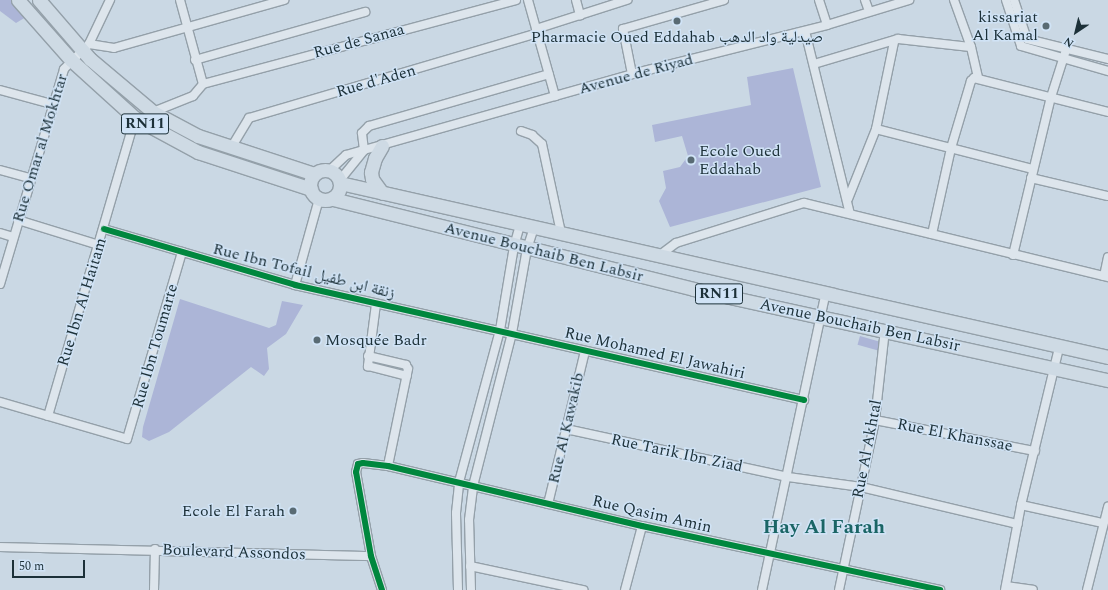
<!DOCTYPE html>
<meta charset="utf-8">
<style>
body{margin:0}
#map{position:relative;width:1108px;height:590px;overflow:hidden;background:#cad8e4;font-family:Spectral,"Noto Naskh Arabic",serif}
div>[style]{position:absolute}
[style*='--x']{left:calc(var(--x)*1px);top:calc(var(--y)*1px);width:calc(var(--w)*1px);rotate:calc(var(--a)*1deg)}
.green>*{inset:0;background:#acb5d7;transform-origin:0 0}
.roads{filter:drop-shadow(1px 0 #94a0a9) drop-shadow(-1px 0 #94a0a9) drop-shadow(0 1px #94a0a9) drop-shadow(0 -1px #94a0a9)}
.street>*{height:8px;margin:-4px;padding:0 4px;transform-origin:4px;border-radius:4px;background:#dde5ec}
.primary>*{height:13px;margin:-6.5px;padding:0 6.5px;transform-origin:6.5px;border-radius:6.5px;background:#cedae4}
.primary>.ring{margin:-6.5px;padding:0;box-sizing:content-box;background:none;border:13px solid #cedae4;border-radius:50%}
.cycleway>*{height:6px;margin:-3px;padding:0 3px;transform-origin:3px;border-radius:3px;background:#00873e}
.dots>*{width:11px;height:11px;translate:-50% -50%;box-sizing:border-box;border:2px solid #d0e3f6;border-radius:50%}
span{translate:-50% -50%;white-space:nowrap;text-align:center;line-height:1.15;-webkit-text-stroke:3px #d0e3f6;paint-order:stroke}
.shield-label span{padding:1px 3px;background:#d0e3f6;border:1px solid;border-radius:3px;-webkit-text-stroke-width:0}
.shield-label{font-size:15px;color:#1c3038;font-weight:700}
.poi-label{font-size:16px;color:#1c3038}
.right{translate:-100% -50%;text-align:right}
.left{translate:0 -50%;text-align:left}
.street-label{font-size:16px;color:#1c3038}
.district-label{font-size:20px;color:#1b6565;font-weight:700}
.north{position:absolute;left:1056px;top:12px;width:40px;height:40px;-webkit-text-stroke:3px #d0e3f6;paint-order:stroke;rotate:215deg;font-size:11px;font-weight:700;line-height:16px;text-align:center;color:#1c3038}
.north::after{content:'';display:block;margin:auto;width:14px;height:18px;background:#1c3038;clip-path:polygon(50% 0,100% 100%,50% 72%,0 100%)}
.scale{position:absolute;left:12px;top:560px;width:73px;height:18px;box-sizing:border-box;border:2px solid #1c3038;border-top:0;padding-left:5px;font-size:12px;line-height:14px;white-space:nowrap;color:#1c3038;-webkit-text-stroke:3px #d0e3f6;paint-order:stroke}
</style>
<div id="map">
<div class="green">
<div style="clip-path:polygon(0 0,11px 0,26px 17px,16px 23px,0 11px)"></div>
<div style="clip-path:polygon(793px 68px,821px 187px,670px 227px,659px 201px,666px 188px,663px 171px,680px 167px,688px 156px,682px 136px,655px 142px,652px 125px,751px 105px,747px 77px)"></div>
<div style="clip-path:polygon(180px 299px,269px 328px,276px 325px,282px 301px,303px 305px,286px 334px,267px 348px,269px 369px,264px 376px,251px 367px,169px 432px,149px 441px,142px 437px,143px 427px)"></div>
<div style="left:860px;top:336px;width:26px;height:9px;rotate:16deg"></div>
</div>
<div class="roads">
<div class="street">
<div style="--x:180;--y:0;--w:87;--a:74.7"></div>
<div style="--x:528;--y:0;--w:100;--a:74.3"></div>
<div style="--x:576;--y:0;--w:16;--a:75"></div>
<div style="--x:819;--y:0;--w:26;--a:72"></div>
<div style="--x:865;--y:0;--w:12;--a:70"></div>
<div style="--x:954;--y:0;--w:50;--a:70.1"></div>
<div style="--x:971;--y:47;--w:32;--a:77"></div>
<div style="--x:1006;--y:0;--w:48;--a:71.9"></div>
<div style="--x:1021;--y:46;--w:91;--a:16"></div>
<div style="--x:1014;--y:0;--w:41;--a:71.6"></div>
<div style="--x:1027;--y:39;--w:83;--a:13.9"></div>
<div style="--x:536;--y:29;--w:96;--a:-17.7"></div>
<div style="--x:805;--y:31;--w:188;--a:76.2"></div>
<div style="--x:89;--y:44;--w:25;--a:9"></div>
<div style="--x:114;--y:48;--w:177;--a:-15.8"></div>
<div style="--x:195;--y:60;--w:177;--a:-15.8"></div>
<div style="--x:814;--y:64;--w:88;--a:-16.6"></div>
<div style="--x:898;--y:39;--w:73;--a:6.3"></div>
<div style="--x:632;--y:74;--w:46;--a:-101.3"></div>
<div style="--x:623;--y:29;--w:105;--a:-16"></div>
<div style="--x:203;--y:84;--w:324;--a:-15"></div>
<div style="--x:0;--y:90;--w:54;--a:15.1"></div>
<div style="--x:153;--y:112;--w:43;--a:-21.8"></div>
<div style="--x:193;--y:96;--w:16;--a:-50"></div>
<div style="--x:876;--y:129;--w:162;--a:14.3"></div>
<div style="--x:521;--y:131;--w:12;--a:20"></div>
<div style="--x:532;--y:135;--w:13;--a:42"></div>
<div style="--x:542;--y:144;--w:91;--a:77.9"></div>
<div style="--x:231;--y:148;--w:35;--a:-59"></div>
<div style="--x:249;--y:118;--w:301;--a:-16.4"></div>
<div style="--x:364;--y:150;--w:17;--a:-97"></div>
<div style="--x:362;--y:133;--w:10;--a:-45"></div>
<div style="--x:369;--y:126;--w:187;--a:-16.1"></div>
<div style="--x:0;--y:170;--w:30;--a:15"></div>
<div style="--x:330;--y:170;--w:22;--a:-43"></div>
<div style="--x:346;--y:155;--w:19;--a:-16"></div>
<div style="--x:364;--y:150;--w:279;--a:-15.8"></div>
<div style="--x:632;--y:74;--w:201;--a:-14.1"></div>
<div style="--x:827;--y:25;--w:86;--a:-17"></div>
<div style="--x:1031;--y:178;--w:79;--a:13.2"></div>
<div style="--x:340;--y:180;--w:38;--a:-51"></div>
<div style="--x:848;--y:199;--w:75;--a:-68.2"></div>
<div style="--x:876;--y:129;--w:89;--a:-78.3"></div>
<div style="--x:18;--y:220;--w:85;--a:17.2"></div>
<div style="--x:104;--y:229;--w:199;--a:16.3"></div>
<div style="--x:295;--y:285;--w:522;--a:12.73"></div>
<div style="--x:0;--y:233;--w:14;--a:17"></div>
<div style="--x:932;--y:234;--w:88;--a:-77.5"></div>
<div style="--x:951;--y:148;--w:70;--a:-73.4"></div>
<div style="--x:971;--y:81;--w:4;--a:-45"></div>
<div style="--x:974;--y:78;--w:138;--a:14.2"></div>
<div style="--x:660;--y:255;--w:20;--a:-37"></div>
<div style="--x:676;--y:243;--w:134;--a:-17.4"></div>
<div style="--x:804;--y:203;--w:313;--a:13.7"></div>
<div style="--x:1013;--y:255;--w:163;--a:-76.5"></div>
<div style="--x:1051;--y:97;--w:49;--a:-72.3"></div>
<div style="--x:1104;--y:276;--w:19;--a:-78"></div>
<div style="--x:0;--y:284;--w:224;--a:-73.4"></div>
<div style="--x:64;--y:69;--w:35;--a:-45"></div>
<div style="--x:89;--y:44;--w:49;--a:-64.5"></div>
<div style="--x:295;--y:285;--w:89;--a:-74.4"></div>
<div style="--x:376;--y:304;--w:63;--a:97.4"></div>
<div style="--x:368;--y:366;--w:40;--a:14.4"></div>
<div style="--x:368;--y:356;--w:39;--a:13"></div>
<div style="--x:406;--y:365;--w:4;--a:63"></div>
<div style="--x:408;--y:369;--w:99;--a:101.7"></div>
<div style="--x:0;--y:402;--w:132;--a:16.2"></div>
<div style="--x:127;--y:439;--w:195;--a:-73.6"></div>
<div style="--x:48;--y:416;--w:310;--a:-73.7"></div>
<div style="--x:875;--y:420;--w:163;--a:11"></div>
<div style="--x:566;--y:429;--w:227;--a:12.2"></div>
<div style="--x:788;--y:477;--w:74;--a:7.8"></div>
<div style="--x:861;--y:487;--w:161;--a:13.3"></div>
<div style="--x:548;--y:504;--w:157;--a:-76.4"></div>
<div style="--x:1021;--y:505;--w:84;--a:12.4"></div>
<div style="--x:0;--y:547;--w:371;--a:1.4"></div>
<div style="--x:470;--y:566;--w:116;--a:12"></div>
<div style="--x:1006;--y:586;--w:27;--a:8"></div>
<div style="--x:154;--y:590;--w:41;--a:-88.6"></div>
<div style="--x:382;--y:590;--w:36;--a:-108"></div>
<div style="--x:371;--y:556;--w:85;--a:-100.1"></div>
<div style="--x:356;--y:472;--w:8;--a:-76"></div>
<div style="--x:358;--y:464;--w:5;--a:-11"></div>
<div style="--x:363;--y:463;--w:25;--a:7"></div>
<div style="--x:388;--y:466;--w:261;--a:13.3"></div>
<div style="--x:642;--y:526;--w:305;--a:12.1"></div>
<div style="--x:458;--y:590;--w:77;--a:-91.5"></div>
<div style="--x:456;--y:513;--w:31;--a:-84"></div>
<div style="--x:459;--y:482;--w:157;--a:-74.9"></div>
<div style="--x:500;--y:330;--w:85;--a:-80.5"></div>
<div style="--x:514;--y:246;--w:22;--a:-74"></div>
<div style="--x:471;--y:590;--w:70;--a:-91.6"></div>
<div style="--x:469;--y:520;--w:34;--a:-83"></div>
<div style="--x:473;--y:486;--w:158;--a:-75.7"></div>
<div style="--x:512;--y:333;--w:85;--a:-79.9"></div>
<div style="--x:527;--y:249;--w:22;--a:-72"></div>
<div style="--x:625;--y:590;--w:66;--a:-75.1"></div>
<div style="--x:762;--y:590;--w:305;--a:-77.9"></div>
<div style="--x:839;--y:590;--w:174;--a:-78"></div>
<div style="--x:875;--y:420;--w:91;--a:-83.7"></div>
<div style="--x:1005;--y:590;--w:86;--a:-79.3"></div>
<div style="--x:1021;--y:505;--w:162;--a:-76.4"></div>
<div style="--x:1087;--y:590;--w:86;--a:-75.8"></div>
</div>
<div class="primary">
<div style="--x:18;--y:0;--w:80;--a:48.5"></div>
<div style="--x:71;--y:60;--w:86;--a:42.2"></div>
<div style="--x:135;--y:118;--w:72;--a:28.4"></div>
<div style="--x:198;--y:152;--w:119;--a:18.1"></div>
<div style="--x:39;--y:0;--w:78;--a:49.2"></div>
<div style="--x:90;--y:59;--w:82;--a:40.1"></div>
<div style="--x:153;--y:112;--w:51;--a:28.1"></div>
<div style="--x:198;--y:136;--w:122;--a:18.1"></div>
<div style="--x:382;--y:146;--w:14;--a:120"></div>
<div style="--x:375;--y:158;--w:15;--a:106"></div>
<div style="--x:371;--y:172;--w:7;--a:82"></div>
<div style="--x:372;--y:179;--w:17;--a:54"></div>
<div class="ring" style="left:310px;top:170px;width:17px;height:17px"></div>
<div style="--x:340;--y:183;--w:787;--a:12.77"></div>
<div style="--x:333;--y:199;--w:371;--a:14"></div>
<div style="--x:693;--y:289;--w:425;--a:12.4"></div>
</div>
</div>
<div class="cycleway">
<div style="--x:104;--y:229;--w:199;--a:16.3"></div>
<div style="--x:295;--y:285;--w:522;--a:12.73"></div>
<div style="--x:382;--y:590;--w:36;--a:-108"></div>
<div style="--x:371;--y:556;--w:85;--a:-100.1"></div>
<div style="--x:356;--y:472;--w:8;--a:-76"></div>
<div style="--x:358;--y:464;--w:5;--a:-11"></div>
<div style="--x:363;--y:463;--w:25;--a:7"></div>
<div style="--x:388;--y:466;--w:261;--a:13.3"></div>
<div style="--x:642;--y:526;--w:305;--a:12.1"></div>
</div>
<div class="dots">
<div style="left:677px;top:21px;background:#596b74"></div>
<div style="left:1046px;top:26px;background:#596b74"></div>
<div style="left:691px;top:160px;background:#596b74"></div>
<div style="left:317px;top:340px;background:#596b74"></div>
<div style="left:293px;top:511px;background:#596b74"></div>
</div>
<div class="shield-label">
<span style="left:145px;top:124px">RN11</span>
<span style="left:719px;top:294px">RN11</span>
</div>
<div class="poi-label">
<span class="right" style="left:1038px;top:26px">kissariat<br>Al Kamal</span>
<span style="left:677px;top:37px">Pharmacie Oued Eddahab صيدلية واد الدهب</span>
<span class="left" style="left:699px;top:160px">Ecole Oued<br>Eddahab</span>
<span class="left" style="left:325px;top:340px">Mosquée Badr</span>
<span class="right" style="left:285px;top:511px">Ecole El Farah</span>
</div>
<div class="street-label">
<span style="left:359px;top:41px;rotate:-15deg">Rue de Sanaa</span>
<span style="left:636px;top:74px;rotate:-15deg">Avenue de Riyad</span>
<span style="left:376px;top:81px;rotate:-16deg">Rue d'Aden</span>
<span style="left:40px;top:148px;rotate:-73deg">Rue Omar al Mokhtar</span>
<span style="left:544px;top:252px;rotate:14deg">Avenue Bouchaib Ben Labsir</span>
<span style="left:304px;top:271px;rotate:14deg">Rue Ibn Tofail زنقة ابن طفيل</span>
<span style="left:82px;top:302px;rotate:-73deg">Rue Ibn Al Haitam</span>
<span style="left:860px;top:325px;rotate:12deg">Avenue Bouchaib Ben Labsir</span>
<span style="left:155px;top:346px;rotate:-74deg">Rue Ibn Toumarte</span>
<span style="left:655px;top:353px;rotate:13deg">Rue Mohamed El Jawahiri</span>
<span style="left:566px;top:428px;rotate:-77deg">Rue Al Kawakib</span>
<span style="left:955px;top:435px;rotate:11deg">Rue El Khanssae</span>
<span style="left:867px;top:449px;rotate:-79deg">Rue Al Akhtal</span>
<span style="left:677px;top:453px;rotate:12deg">Rue Tarik Ibn Ziad</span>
<span style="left:652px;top:514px;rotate:13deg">Rue Qasim Amin</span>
<span style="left:234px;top:552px;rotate:2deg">Boulevard Assondos</span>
</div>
<div class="district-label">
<span style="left:824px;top:527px">Hay Al Farah</span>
</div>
<div class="north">N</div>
<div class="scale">50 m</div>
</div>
